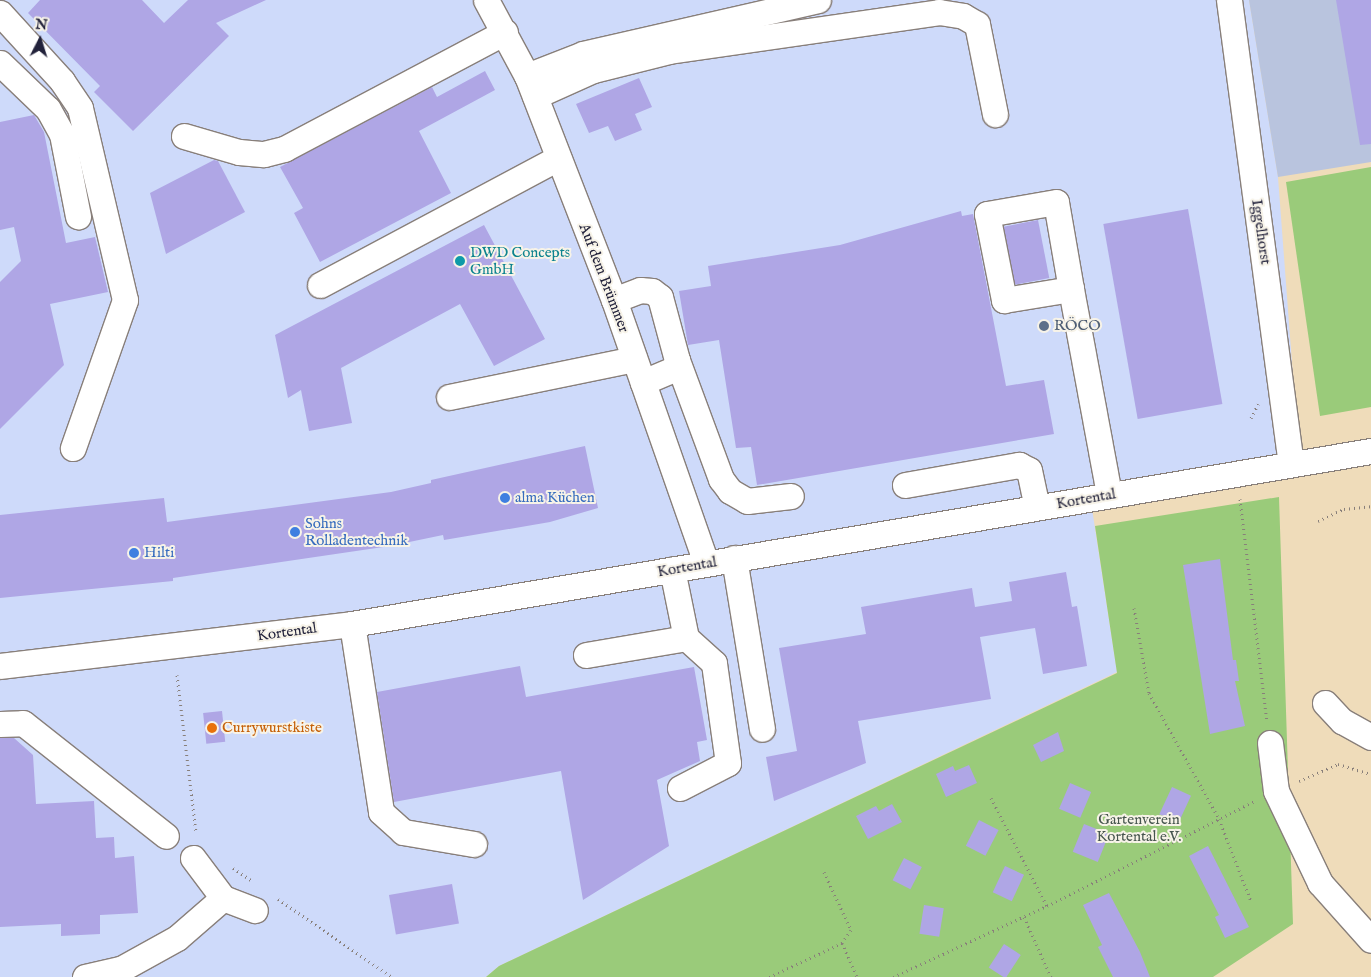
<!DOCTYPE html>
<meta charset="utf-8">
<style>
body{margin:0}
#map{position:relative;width:1371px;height:977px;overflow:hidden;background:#efdcba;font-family:"IM FELL English",serif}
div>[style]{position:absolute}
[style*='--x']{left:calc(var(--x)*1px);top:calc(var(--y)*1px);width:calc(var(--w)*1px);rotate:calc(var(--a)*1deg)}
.built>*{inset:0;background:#cedafa}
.industrial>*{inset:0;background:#b9c4de}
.green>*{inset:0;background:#9acb7a}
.building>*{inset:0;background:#afa6e5;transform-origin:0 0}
.path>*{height:3px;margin-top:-1.5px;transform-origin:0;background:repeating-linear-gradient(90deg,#887f7a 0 1px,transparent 0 5px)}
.roads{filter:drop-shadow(1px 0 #887f7a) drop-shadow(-1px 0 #887f7a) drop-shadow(0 1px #887f7a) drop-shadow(0 -1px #887f7a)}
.minor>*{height:25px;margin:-12.5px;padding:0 12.5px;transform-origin:12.5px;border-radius:12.5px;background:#fff}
.dots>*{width:14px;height:14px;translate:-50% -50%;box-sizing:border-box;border:2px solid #f7f3e8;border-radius:50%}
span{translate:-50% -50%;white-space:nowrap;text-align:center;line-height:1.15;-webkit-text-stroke:4px #f7f3e8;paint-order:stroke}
.street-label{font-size:15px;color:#22223b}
.culture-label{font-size:15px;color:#0d838f}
.left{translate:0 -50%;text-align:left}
.service-label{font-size:15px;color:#4e5e75}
.shop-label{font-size:15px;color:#366cbe}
.food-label{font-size:15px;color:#c56008}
.park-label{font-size:15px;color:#46554e}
.north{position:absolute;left:15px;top:15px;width:50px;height:50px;-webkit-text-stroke:4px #f7f3e8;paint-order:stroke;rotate:5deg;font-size:14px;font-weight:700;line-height:20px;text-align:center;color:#22223b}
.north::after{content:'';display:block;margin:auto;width:18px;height:22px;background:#22223b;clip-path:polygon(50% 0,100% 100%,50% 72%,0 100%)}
</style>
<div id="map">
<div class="built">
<div style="clip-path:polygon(0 0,1249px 0,1278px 177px,1299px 456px,1089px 489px,1117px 672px,499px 966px,486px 977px,0 977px)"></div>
</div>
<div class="industrial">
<div style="clip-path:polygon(1249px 0,1371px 0,1371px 162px,1278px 177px)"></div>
</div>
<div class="green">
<div style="clip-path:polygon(1371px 167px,1371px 407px,1320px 416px,1286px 182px)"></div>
<div style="clip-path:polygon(1279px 497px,1293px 924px,1213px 977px,486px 977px,499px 966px,1117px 673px,1095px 526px)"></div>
</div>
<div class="building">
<div style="clip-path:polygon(40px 0,142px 0,164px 23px,188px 0,266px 0,216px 23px,229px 36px,133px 131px,94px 92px,100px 86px,28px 13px)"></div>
<div style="clip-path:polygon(1336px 0,1371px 0,1371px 144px,1360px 145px)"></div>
<div style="clip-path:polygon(485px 71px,495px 90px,419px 131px,451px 193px,320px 262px,294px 213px,303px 208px,280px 167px,432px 87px,437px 97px)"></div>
<div style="clip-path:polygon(639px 78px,652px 107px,635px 114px,642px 130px,615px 141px,608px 126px,589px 133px,576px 104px)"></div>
<div style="clip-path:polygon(34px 115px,44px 132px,66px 243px,95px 237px,108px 292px,50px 304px,64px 365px,0 429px,0 282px,21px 261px,14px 227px,0 230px,0 122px)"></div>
<div style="clip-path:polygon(214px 160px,218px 161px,245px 212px,166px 254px,150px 193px)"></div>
<div style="left:1188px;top:209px;width:198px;height:86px;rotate:80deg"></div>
<div style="clip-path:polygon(961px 211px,962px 216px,973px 214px,1006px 386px,1044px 380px,1054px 434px,757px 485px,751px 447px,736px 448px,719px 340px,688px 345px,679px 291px,711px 286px,708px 266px,840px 245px)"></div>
<div style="left:1038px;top:220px;width:59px;height:35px;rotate:79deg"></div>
<div style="clip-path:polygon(484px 225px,545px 339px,494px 366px,460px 304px,341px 368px,352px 423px,309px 431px,301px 390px,288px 398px,275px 335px)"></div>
<div style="clip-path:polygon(585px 446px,598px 508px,550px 522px,444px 540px,443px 535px,390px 546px,173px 578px,173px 581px,0 598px,0 515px,164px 498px,167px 522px,391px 492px,431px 483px,431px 480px)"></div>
<div style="clip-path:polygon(1220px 559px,1233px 660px,1236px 660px,1239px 681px,1235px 681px,1245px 726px,1210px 734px,1183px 565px)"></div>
<div style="clip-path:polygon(1066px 572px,1072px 607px,1077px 606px,1087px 666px,1043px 674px,1035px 628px,980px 637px,991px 699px,858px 721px,866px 763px,774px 801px,766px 757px,797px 751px,779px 648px,866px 634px,861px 607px,972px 588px,975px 607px,1012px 601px,1009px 582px)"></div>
<div style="clip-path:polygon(520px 666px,526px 697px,694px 667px,707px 740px,697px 742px,700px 761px,657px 780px,669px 846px,583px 900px,561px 771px,394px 802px,377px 692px)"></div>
<div style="left:222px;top:711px;width:31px;height:19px;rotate:84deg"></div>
<div style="clip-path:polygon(1058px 732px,1064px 751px,1041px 762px,1033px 745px)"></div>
<div style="clip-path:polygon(0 738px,14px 738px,33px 755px,36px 804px,94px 801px,96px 838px,114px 837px,115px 858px,134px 856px,138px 913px,100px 915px,100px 934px,61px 936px,61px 924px,0 927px)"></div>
<div style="clip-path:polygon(969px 765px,977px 783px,946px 797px,936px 774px,953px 766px,955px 771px)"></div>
<div style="left:1070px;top:783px;width:23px;height:28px;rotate:23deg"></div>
<div style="left:1172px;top:787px;width:21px;height:30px;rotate:25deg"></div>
<div style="clip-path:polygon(892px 804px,902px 822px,868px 839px,856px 816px,876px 806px,879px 811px)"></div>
<div style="left:979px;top:820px;width:22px;height:29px;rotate:27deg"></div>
<div style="left:1084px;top:824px;width:27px;height:30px;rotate:22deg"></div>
<div style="clip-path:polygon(1208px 846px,1249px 927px,1225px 938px,1215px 917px,1219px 915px,1189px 856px)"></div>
<div style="left:904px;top:858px;width:20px;height:25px;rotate:27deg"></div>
<div style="left:1005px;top:866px;width:21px;height:29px;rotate:25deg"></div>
<div style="left:452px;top:884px;width:40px;height:64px;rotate:80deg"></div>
<div style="clip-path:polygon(1109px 893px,1140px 952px,1150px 977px,1113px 977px,1098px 947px,1102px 945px,1083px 905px)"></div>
<div style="left:924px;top:905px;width:20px;height:29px;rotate:9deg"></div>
<div style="left:1004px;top:944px;width:20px;height:28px;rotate:33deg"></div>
</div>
<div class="path">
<div style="--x:1251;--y:418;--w:16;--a:-63"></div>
<div style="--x:1240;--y:499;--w:224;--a:83.1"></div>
<div style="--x:1318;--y:521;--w:29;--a:-25"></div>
<div style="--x:1344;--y:509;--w:27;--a:-6"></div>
<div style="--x:1134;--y:608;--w:86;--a:80"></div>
<div style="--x:1149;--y:693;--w:144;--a:60.9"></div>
<div style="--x:1219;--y:819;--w:88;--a:68.7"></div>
<div style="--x:177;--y:675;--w:159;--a:83.1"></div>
<div style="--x:1299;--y:781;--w:43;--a:-23.6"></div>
<div style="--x:1338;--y:764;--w:34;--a:17"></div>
<div style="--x:991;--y:798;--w:122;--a:62.6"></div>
<div style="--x:233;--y:868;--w:22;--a:34"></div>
<div style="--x:824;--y:872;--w:64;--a:65"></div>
<div style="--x:851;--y:930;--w:16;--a:125"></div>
<div style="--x:278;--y:899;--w:138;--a:34.4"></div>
<div style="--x:1024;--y:917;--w:66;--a:65.8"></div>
<div style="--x:769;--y:977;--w:81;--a:-25"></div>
<div style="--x:842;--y:943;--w:37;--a:66"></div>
<div style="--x:893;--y:977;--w:170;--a:-24.8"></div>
<div style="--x:1047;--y:906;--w:233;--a:-26.8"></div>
</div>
<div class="roads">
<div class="minor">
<div style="--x:486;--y:0;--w:86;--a:61.7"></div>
<div style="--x:527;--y:76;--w:240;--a:68.8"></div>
<div style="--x:614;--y:300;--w:279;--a:70.7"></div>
<div style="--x:1229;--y:0;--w:468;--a:82.4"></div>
<div style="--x:0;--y:13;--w:92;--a:47.6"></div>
<div style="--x:62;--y:81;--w:32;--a:56"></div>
<div style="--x:80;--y:108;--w:197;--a:76.8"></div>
<div style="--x:125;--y:300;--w:157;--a:109.4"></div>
<div style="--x:0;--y:63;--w:66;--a:43.8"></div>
<div style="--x:48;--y:109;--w:29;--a:61"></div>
<div style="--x:62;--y:134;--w:84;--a:79"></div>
<div style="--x:527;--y:76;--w:60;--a:-21.4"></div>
<div style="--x:583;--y:54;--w:241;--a:-12.9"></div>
<div style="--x:535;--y:96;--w:64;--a:-24.1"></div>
<div style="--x:593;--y:70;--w:78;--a:-14"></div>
<div style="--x:669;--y:51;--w:273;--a:-8.2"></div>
<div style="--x:939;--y:12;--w:24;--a:9"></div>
<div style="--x:963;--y:16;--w:16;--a:30"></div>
<div style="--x:977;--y:24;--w:92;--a:78.7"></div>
<div style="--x:184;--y:136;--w:57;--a:16.2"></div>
<div style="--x:239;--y:152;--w:25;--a:5"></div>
<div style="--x:264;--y:154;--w:21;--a:-14"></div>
<div style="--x:284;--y:149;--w:250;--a:-27.9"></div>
<div style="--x:320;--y:285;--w:270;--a:-28.1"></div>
<div style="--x:1071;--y:289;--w:88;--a:-99.8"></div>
<div style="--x:1056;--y:202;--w:70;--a:170.1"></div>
<div style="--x:987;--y:214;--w:88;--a:78.8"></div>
<div style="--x:1004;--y:300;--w:68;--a:-9.3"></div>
<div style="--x:1071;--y:289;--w:209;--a:79.5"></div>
<div style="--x:614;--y:300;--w:28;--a:-21"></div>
<div style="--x:640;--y:290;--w:12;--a:5"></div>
<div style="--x:652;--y:291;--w:10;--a:37"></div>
<div style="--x:660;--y:297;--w:65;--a:74.9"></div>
<div style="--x:677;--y:360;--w:9;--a:108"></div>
<div style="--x:674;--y:369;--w:34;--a:157"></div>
<div style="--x:677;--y:360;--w:127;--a:69.7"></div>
<div style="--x:721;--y:479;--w:15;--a:53"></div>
<div style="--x:730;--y:491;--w:20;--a:30"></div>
<div style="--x:747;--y:501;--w:44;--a:-6.5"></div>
<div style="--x:449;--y:397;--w:189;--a:-11.6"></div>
<div style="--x:905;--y:485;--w:116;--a:-10"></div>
<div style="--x:1019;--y:465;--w:11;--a:27"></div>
<div style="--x:1029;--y:470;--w:38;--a:78"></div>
<div style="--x:734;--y:558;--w:173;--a:80.7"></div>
<div style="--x:352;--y:624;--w:190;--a:81.2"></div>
<div style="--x:381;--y:812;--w:30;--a:42"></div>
<div style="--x:403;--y:832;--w:72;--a:9.6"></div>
<div style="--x:586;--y:655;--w:101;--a:-9.6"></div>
<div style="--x:686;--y:638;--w:70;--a:-101.5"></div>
<div style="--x:0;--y:666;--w:354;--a:-6.8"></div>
<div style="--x:352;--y:624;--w:1034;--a:-9.64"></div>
<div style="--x:1325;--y:703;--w:25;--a:47"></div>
<div style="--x:1342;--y:721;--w:33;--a:29"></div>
<div style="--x:0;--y:724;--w:23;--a:-2"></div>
<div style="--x:23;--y:723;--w:182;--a:38.3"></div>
<div style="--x:1270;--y:743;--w:48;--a:82.9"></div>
<div style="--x:1276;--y:791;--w:102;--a:64.4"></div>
<div style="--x:1320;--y:883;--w:76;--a:48.2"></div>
<div style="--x:680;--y:788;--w:54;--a:-27.5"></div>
<div style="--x:728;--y:763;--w:101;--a:-98"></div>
<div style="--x:714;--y:663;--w:38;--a:-138"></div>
<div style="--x:193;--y:858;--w:50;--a:53.1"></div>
<div style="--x:223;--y:898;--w:34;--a:21"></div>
<div style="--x:85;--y:977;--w:37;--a:-13"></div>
<div style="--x:121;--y:969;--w:64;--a:-29"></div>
<div style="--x:177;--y:938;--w:61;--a:-41"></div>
</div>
</div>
<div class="dots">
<div style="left:460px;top:261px;background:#0f9aa8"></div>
<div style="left:1044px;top:326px;background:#5c6f8a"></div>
<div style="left:505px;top:498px;background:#3f7fe0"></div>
<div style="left:295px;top:532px;background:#3f7fe0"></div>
<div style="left:134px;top:553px;background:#3f7fe0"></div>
<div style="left:212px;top:728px;background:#e8710a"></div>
</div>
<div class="street-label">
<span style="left:1261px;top:232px;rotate:82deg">Iggelhorst</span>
<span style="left:604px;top:278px;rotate:69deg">Auf dem Brümmer</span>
<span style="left:1086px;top:499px;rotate:-10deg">Kortental</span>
<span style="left:687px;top:567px;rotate:-10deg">Kortental</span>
<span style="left:287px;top:632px;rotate:-8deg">Kortental</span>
</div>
<div class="culture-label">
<span class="left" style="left:470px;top:261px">DWD Concepts<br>GmbH</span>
</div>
<div class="service-label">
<span class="left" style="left:1054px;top:326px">RÖCO</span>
</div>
<div class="shop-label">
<span class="left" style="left:515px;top:498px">alma Küchen</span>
<span class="left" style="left:305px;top:532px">Sohns<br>Rolladentechnik</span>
<span class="left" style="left:144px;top:553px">Hilti</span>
</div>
<div class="food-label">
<span class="left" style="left:222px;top:728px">Currywurstkiste</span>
</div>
<div class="park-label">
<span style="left:1139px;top:828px">Gartenverein<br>Kortental e.V.</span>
</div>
<div class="north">N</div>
</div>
